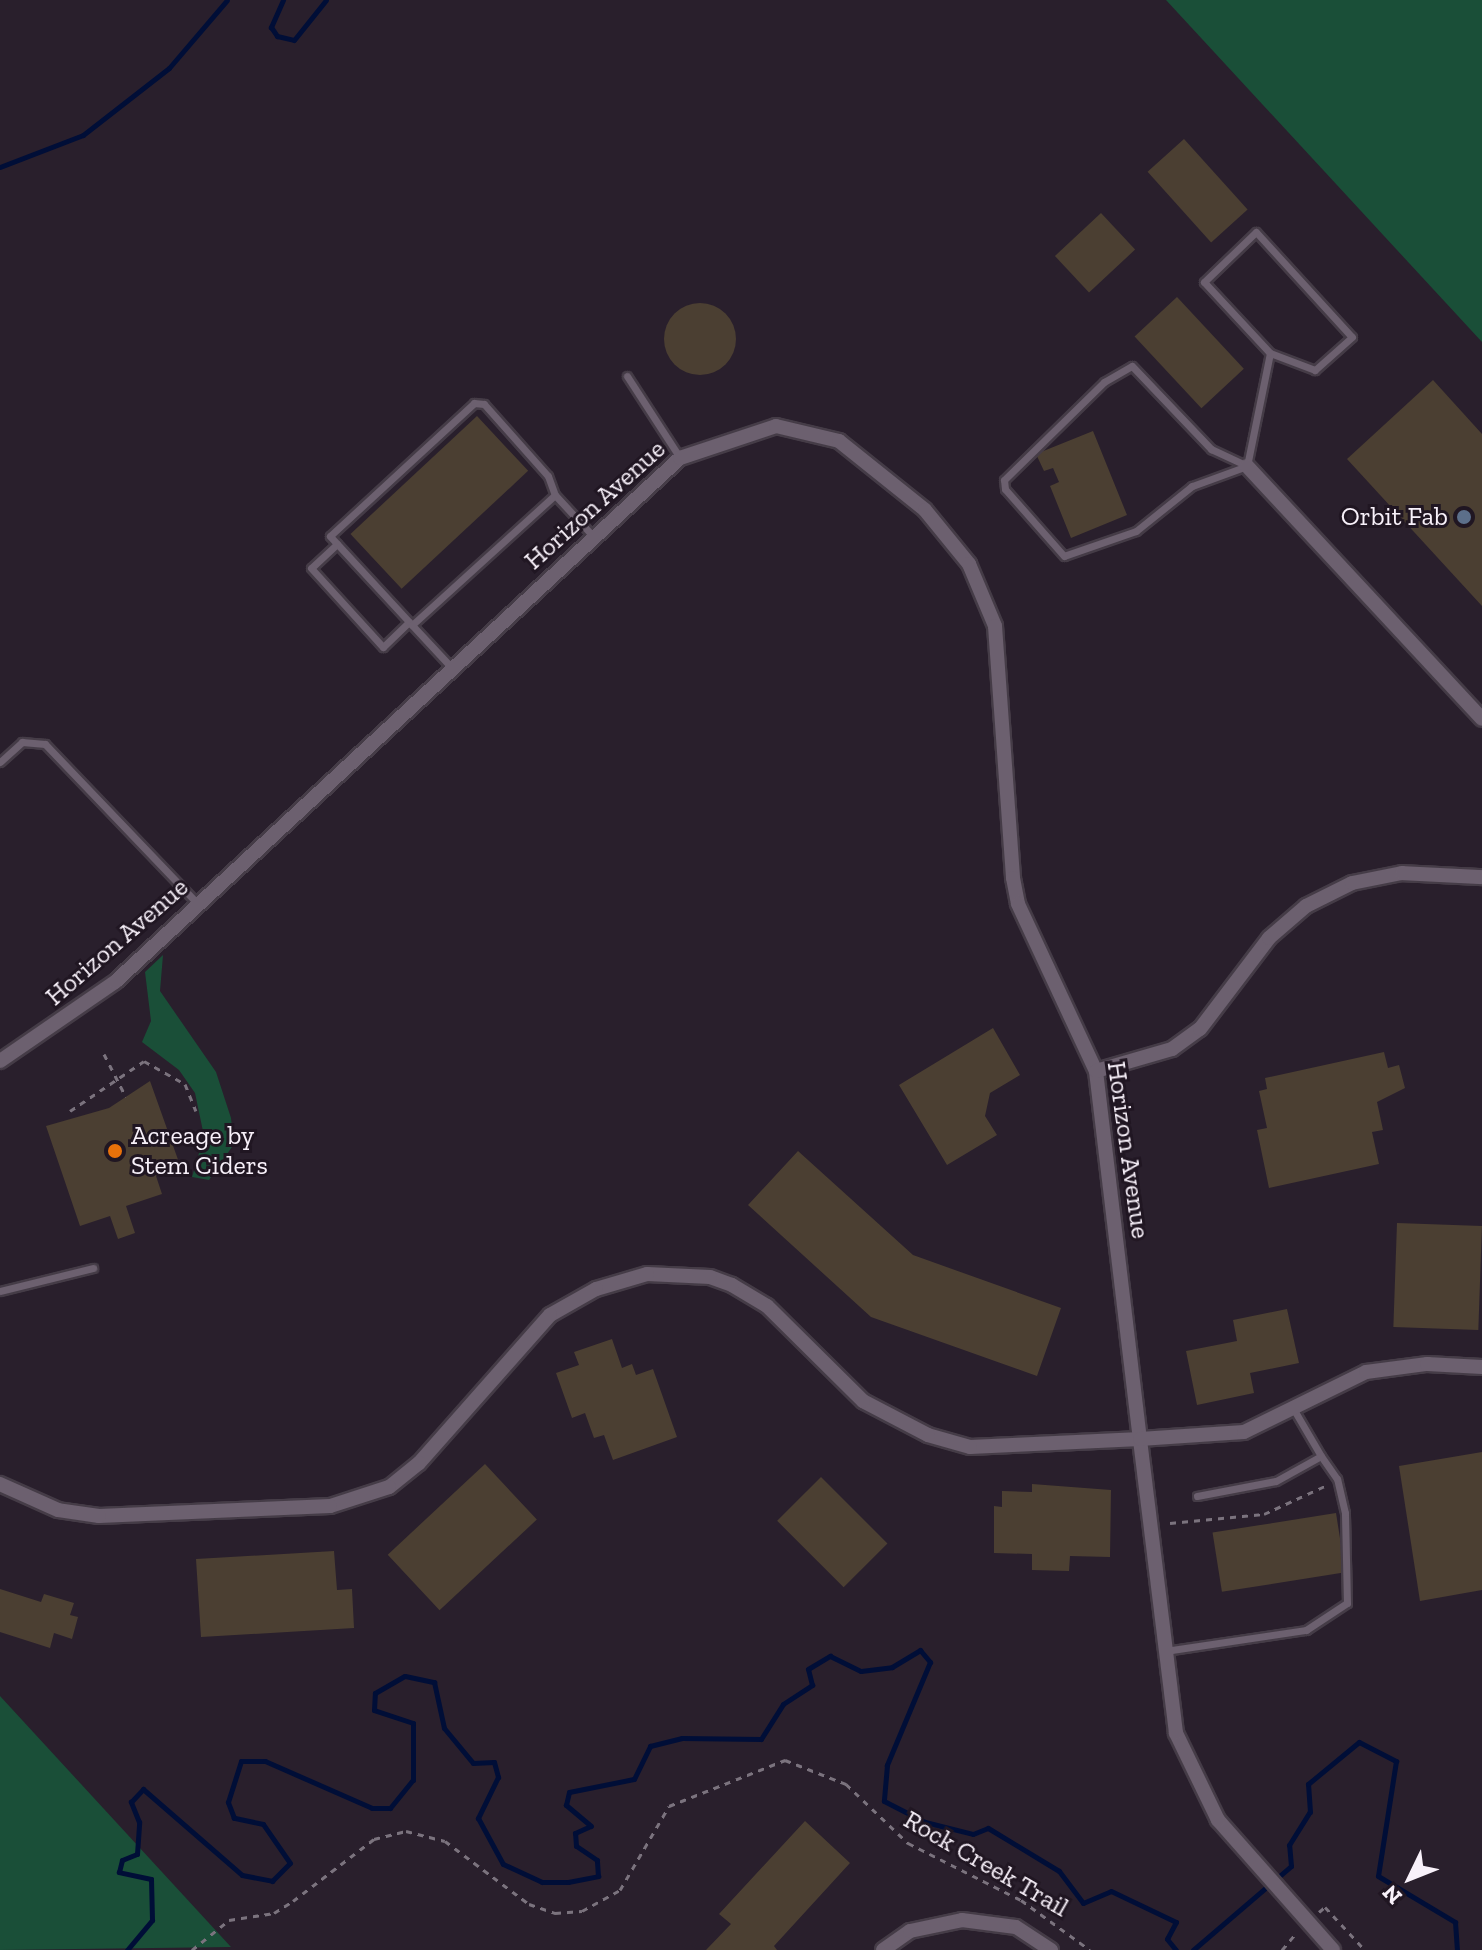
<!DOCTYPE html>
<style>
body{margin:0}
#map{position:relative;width:1482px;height:1950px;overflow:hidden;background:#291f2c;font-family:"Zilla Slab",serif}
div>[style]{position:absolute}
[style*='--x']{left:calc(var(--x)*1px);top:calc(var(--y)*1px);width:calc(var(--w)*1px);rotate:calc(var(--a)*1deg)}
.green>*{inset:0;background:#1a4f38}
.stream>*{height:5px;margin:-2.5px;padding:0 2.5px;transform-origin:2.5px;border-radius:2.5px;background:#000e37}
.building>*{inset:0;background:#4b3f32;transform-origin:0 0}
.round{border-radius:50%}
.path>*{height:3px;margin-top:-1.5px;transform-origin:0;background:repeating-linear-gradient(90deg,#7b737e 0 6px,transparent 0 12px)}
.roads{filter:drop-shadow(2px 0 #453c47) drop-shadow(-2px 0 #453c47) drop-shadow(0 2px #453c47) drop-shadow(0 -2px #453c47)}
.lane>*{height:7px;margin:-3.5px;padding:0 3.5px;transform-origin:3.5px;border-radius:3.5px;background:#6c606f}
.street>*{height:14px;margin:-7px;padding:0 7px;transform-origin:7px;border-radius:7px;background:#6c606f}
.dots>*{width:22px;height:22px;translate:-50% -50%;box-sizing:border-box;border:4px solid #201622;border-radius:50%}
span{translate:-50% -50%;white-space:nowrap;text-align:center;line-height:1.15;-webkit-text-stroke:6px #201622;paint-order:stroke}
.street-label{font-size:26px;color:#f8f1fa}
.poi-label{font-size:26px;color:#f8f1fa}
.right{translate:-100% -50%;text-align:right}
.left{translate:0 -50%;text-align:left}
.north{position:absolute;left:1370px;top:1838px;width:80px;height:80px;-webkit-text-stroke:6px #201622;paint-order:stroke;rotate:227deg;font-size:22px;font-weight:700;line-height:32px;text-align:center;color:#f8f1fa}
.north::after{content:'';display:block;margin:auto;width:28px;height:36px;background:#f8f1fa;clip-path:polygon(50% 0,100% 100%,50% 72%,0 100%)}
</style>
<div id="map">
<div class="green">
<div style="clip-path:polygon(1166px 0,1482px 0,1482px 342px)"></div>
<div style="clip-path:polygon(163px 955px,160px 991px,216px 1072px,231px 1118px,234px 1144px,209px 1180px,192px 1177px,204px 1136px,195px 1093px,179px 1070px,142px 1042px,151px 1021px,145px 972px)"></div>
<div style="clip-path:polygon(0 1696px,231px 1947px,0 1950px)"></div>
</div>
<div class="stream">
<div style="--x:283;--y:0;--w:30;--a:114"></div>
<div style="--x:271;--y:27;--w:11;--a:56"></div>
<div style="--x:277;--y:36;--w:17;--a:13"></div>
<div style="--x:294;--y:40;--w:51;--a:-51.3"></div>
<div style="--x:0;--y:167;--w:89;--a:-21.1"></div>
<div style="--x:83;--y:135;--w:109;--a:-37.9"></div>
<div style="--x:169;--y:68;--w:89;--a:-49.5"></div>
<div style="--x:127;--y:1950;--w:39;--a:-50"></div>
<div style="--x:152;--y:1920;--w:41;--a:-91.4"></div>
<div style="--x:151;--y:1879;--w:33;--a:-168"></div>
<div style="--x:119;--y:1872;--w:12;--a:-76"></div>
<div style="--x:122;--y:1860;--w:16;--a:-22"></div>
<div style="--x:137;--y:1854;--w:32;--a:-86"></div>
<div style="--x:139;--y:1822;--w:22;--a:-112"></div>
<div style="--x:131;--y:1802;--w:18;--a:-47"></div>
<div style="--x:143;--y:1789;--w:131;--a:41"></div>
<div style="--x:242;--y:1875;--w:31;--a:11"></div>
<div style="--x:272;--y:1881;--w:25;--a:-45"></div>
<div style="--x:290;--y:1863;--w:47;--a:-124.7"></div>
<div style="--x:263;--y:1824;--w:30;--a:-168"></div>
<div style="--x:234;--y:1818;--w:17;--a:-111"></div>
<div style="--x:228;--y:1802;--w:43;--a:-72.4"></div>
<div style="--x:241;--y:1761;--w:24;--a:0"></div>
<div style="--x:265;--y:1761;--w:117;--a:23.7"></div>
<div style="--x:372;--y:1808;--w:18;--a:0"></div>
<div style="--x:390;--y:1808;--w:36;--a:-51"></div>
<div style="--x:413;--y:1780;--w:57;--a:-90"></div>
<div style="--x:413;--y:1723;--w:41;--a:-161.6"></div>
<div style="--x:374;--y:1710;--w:17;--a:-87"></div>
<div style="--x:375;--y:1693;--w:34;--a:-30"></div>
<div style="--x:405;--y:1676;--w:30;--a:12"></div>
<div style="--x:434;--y:1682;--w:47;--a:77.7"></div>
<div style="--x:444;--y:1728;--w:45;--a:50.4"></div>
<div style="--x:473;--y:1763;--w:21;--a:-3"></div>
<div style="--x:494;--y:1762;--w:16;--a:75"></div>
<div style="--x:498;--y:1777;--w:46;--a:116"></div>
<div style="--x:478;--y:1818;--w:52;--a:61.5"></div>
<div style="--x:503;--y:1864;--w:43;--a:24.8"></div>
<div style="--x:542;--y:1882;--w:26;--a:0"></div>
<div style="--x:568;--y:1882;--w:31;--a:-11"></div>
<div style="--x:598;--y:1876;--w:16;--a:-94"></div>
<div style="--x:597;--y:1860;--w:25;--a:-146"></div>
<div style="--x:576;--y:1846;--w:13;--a:-94"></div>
<div style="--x:575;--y:1833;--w:17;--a:-24"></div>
<div style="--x:591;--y:1826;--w:33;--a:-140"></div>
<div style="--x:566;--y:1805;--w:13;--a:-77"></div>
<div style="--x:569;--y:1792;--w:66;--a:-11.3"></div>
<div style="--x:634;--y:1779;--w:37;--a:-64"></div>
<div style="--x:650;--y:1746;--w:33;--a:-14"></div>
<div style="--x:682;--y:1738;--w:79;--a:0.7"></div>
<div style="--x:761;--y:1739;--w:41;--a:-57.8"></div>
<div style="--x:783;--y:1704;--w:35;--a:-33"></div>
<div style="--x:812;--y:1685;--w:16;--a:-104"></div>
<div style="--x:808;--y:1669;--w:26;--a:-31"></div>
<div style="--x:830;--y:1656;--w:34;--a:26"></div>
<div style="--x:861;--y:1671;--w:31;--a:-7"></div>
<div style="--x:892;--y:1667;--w:33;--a:-31"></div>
<div style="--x:920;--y:1650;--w:16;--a:50"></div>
<div style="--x:930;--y:1662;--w:112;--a:112.7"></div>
<div style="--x:887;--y:1765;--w:36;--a:95"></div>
<div style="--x:884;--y:1801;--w:46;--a:27.1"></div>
<div style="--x:925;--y:1822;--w:49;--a:14"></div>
<div style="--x:973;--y:1834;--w:16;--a:-22"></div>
<div style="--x:988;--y:1828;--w:83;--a:31.2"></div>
<div style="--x:1059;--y:1871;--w:40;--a:53"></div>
<div style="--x:1083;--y:1903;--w:30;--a:-23"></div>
<div style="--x:1111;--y:1891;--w:72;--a:25.5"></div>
<div style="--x:1176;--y:1922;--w:19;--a:118"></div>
<div style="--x:1167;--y:1939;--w:14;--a:51"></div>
<div style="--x:1193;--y:1950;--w:129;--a:-40.6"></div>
<div style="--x:1291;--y:1866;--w:21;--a:-95"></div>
<div style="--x:1289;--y:1845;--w:39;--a:-58"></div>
<div style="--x:1310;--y:1812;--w:28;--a:-94"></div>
<div style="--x:1308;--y:1784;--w:66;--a:-39.5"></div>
<div style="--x:1359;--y:1742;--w:42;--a:27.2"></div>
<div style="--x:1396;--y:1761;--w:116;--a:98.9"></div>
<div style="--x:1378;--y:1876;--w:90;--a:30.9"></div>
<div style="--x:1455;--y:1922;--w:28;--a:86"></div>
</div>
<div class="building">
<div style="left:1184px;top:139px;width:95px;height:49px;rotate:48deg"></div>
<div style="left:1101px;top:213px;width:50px;height:63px;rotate:47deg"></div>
<div style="left:1177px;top:297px;width:98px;height:58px;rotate:47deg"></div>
<div class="round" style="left:664px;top:303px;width:72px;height:72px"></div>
<div style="clip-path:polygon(1433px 380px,1482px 434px,1482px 606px,1347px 459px)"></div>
<div style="left:477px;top:416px;width:75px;height:173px;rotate:47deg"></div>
<div style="clip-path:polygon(1093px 431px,1127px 515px,1071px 538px,1050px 486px,1059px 482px,1053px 468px,1044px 471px,1036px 454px)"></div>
<div style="clip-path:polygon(993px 1028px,1020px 1075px,990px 1093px,985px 1116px,997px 1135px,947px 1165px,899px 1085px)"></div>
<div style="clip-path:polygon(1384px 1052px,1388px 1068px,1399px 1065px,1405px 1088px,1377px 1102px,1383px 1130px,1372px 1132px,1379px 1164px,1269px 1188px,1257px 1130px,1267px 1128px,1259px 1091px,1267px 1089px,1265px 1078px)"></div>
<div style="clip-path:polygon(150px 1081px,181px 1168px,156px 1176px,162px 1194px,126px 1206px,135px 1233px,118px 1239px,110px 1216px,80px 1226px,46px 1126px,109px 1108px)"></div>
<div style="clip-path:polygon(798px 1151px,913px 1255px,1061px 1308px,1037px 1376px,871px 1317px,748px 1205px)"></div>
<div style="left:1397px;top:1223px;width:85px;height:104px;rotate:2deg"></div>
<div style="clip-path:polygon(1287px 1309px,1299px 1363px,1250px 1373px,1254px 1393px,1197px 1405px,1186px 1351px,1237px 1341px,1233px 1320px)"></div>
<div style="clip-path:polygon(612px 1339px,622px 1368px,632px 1364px,636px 1375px,653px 1369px,677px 1437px,613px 1460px,604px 1435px,594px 1438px,585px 1413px,572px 1418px,556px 1373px,579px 1365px,574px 1352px)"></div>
<div style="clip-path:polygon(1482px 1452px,1482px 1590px,1420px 1601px,1399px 1466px)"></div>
<div style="left:485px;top:1464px;width:76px;height:133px;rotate:47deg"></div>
<div style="left:821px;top:1477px;width:94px;height:62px;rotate:45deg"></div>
<div style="clip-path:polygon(1032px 1484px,1111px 1490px,1110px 1557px,1070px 1556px,1069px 1571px,1032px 1570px,1032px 1554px,994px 1553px,994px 1506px,1002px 1507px,1002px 1491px,1032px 1492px)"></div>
<div style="left:1336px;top:1513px;width:60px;height:125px;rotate:81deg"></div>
<div style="clip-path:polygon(334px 1551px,337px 1590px,352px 1589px,354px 1628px,201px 1637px,196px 1559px)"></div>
<div style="clip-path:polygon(0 1589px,41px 1602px,44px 1594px,74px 1603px,70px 1615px,78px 1617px,72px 1639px,54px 1633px,50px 1648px,0 1632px)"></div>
<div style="clip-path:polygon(805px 1821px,850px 1863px,774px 1946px,777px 1950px,706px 1950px,731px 1924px,719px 1914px)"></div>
</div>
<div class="path">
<div style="--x:104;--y:1054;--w:48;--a:62.9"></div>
<div style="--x:70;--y:1111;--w:89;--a:-34"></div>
<div style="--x:144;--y:1061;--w:47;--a:29.3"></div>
<div style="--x:185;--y:1084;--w:29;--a:68"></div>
<div style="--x:1170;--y:1523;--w:94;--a:-5.5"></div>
<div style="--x:1264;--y:1514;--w:67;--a:-24.7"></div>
<div style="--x:1319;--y:1912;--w:8;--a:-40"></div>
<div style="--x:1325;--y:1907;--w:59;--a:47.1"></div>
<div style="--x:192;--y:1950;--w:48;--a:-39"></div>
<div style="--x:229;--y:1920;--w:46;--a:-8.8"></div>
<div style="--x:274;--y:1913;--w:22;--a:-32"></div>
<div style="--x:293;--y:1901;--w:102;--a:-37.4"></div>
<div style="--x:374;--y:1839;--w:33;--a:-14"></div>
<div style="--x:406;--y:1831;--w:40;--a:14.4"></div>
<div style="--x:445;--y:1841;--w:105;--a:36.9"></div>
<div style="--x:529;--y:1904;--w:28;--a:19"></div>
<div style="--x:555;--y:1913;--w:27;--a:-4"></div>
<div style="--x:582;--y:1911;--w:43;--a:-28.9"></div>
<div style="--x:620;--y:1890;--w:97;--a:-59.7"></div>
<div style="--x:669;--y:1806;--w:125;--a:-21.6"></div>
<div style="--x:785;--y:1760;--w:66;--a:21.5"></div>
<div style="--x:846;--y:1784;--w:86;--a:43.6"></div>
<div style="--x:908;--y:1843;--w:127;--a:26.8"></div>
<div style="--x:1021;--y:1900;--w:85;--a:35.9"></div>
<div style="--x:1282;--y:1950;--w:23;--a:-50"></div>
</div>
<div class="roads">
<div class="lane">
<div style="--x:1132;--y:366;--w:115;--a:46.4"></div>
<div style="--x:1211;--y:449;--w:40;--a:25"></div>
<div style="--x:1247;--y:466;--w:59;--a:160"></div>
<div style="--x:1192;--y:486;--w:72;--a:141.2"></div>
<div style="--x:1136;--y:531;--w:76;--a:160.9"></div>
<div style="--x:1064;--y:556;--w:89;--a:-131.4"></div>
<div style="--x:1005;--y:489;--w:9;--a:-96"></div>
<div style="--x:1004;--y:480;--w:140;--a:-44.4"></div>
<div style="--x:1104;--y:382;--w:32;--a:-30"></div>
<div style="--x:627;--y:376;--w:98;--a:57.1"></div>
<div style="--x:1247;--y:466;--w:115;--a:-78.5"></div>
<div style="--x:1270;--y:353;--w:97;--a:-132.9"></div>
<div style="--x:1204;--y:282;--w:72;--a:-43.9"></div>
<div style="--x:1256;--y:232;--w:142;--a:47.6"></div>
<div style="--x:1352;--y:337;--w:50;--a:138.3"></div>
<div style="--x:1315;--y:370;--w:48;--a:-159.3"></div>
<div style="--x:337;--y:544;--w:35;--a:137"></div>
<div style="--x:311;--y:568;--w:107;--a:47.7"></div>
<div style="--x:383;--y:647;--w:36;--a:-44"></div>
<div style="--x:412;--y:625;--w:121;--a:-132.7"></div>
<div style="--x:330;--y:536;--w:196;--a:-42.7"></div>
<div style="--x:474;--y:403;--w:10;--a:6"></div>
<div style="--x:484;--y:404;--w:96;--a:48.4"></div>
<div style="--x:548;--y:476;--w:20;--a:70"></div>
<div style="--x:452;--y:668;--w:59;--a:-132.9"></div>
<div style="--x:412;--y:625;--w:193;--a:-42.3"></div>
<div style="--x:555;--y:495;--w:56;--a:47.2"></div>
<div style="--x:0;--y:762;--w:30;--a:-42"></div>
<div style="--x:22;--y:742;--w:23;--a:5"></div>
<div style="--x:45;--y:744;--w:221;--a:46.3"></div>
<div style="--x:0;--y:1291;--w:96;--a:-13.9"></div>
<div style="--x:1197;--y:1496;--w:80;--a:-10.8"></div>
<div style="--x:1276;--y:1481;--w:51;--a:-29.1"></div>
<div style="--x:1321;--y:1456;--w:56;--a:-120.3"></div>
<div style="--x:1165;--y:1651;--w:143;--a:-8.5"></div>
<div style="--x:1306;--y:1630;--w:49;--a:-33.4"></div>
<div style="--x:1347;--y:1603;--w:90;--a:-91.3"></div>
<div style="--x:1345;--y:1513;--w:35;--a:-103"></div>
<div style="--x:1337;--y:1479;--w:28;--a:-125"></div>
</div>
<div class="street">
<div style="--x:1247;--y:466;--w:345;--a:47.1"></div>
<div style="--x:0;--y:1061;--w:140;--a:-34.5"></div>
<div style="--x:115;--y:982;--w:771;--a:-42.84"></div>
<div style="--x:680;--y:458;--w:101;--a:-18.4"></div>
<div style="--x:776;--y:426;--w:65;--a:13.4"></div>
<div style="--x:839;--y:441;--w:110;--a:38.7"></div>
<div style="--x:925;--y:510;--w:70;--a:50.8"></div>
<div style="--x:969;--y:564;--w:67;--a:67.2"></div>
<div style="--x:995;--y:626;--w:253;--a:85.9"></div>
<div style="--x:1013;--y:878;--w:26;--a:79"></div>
<div style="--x:1018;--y:904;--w:184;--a:65"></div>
<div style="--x:1096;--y:1071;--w:371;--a:83.2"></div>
<div style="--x:1140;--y:1439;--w:170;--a:177.3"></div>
<div style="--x:970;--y:1447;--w:44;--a:-164.1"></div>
<div style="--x:928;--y:1435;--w:73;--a:-152.4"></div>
<div style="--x:863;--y:1401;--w:135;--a:-135.3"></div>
<div style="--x:767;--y:1306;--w:41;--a:-149"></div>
<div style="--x:732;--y:1285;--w:23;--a:-160"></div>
<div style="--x:710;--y:1277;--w:63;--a:-177.3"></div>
<div style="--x:647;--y:1274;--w:53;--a:163.6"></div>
<div style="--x:596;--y:1289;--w:53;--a:150.5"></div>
<div style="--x:550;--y:1315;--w:198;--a:131.5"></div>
<div style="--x:419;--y:1463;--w:38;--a:141"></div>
<div style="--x:389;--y:1487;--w:62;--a:162.1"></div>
<div style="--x:330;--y:1506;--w:231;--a:177.5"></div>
<div style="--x:99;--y:1516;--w:41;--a:-171.7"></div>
<div style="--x:58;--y:1510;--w:64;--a:-155.9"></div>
<div style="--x:1096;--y:1071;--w:79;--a:-16.1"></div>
<div style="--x:1172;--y:1049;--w:34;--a:-36"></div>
<div style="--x:1200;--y:1029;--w:114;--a:-52.8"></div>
<div style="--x:1269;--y:938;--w:49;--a:-40.9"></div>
<div style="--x:1306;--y:906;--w:51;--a:-26.6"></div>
<div style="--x:1352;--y:883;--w:51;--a:-11.3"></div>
<div style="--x:1402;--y:873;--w:80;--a:2.9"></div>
<div style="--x:883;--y:1950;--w:33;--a:-35"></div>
<div style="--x:910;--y:1931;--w:53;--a:-11.9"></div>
<div style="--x:962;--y:1920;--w:54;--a:7.4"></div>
<div style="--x:1016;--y:1927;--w:42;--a:33.3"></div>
<div style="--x:1333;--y:1950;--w:174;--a:-131.5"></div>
<div style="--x:1218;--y:1820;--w:97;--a:-115.8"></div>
<div style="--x:1176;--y:1733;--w:296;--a:-97"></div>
<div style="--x:1140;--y:1439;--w:104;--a:-3.9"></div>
<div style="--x:1244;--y:1432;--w:136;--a:-26.2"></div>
<div style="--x:1366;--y:1372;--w:62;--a:-7.5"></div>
<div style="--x:1427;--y:1364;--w:55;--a:3.1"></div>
</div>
</div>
<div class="dots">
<div style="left:1464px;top:517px;background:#5c6f8a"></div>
<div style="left:115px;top:1151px;background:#e8710a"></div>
</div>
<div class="street-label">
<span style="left:595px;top:505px;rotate:-42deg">Horizon Avenue</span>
<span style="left:117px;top:942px;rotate:-41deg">Horizon Avenue</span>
<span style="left:1128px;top:1150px;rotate:82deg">Horizon Avenue</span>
<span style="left:986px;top:1864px;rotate:30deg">Rock Creek Trail</span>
</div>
<div class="poi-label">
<span class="right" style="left:1448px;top:517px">Orbit Fab</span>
<span class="left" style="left:131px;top:1151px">Acreage by<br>Stem Ciders</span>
</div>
<div class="north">N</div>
</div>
